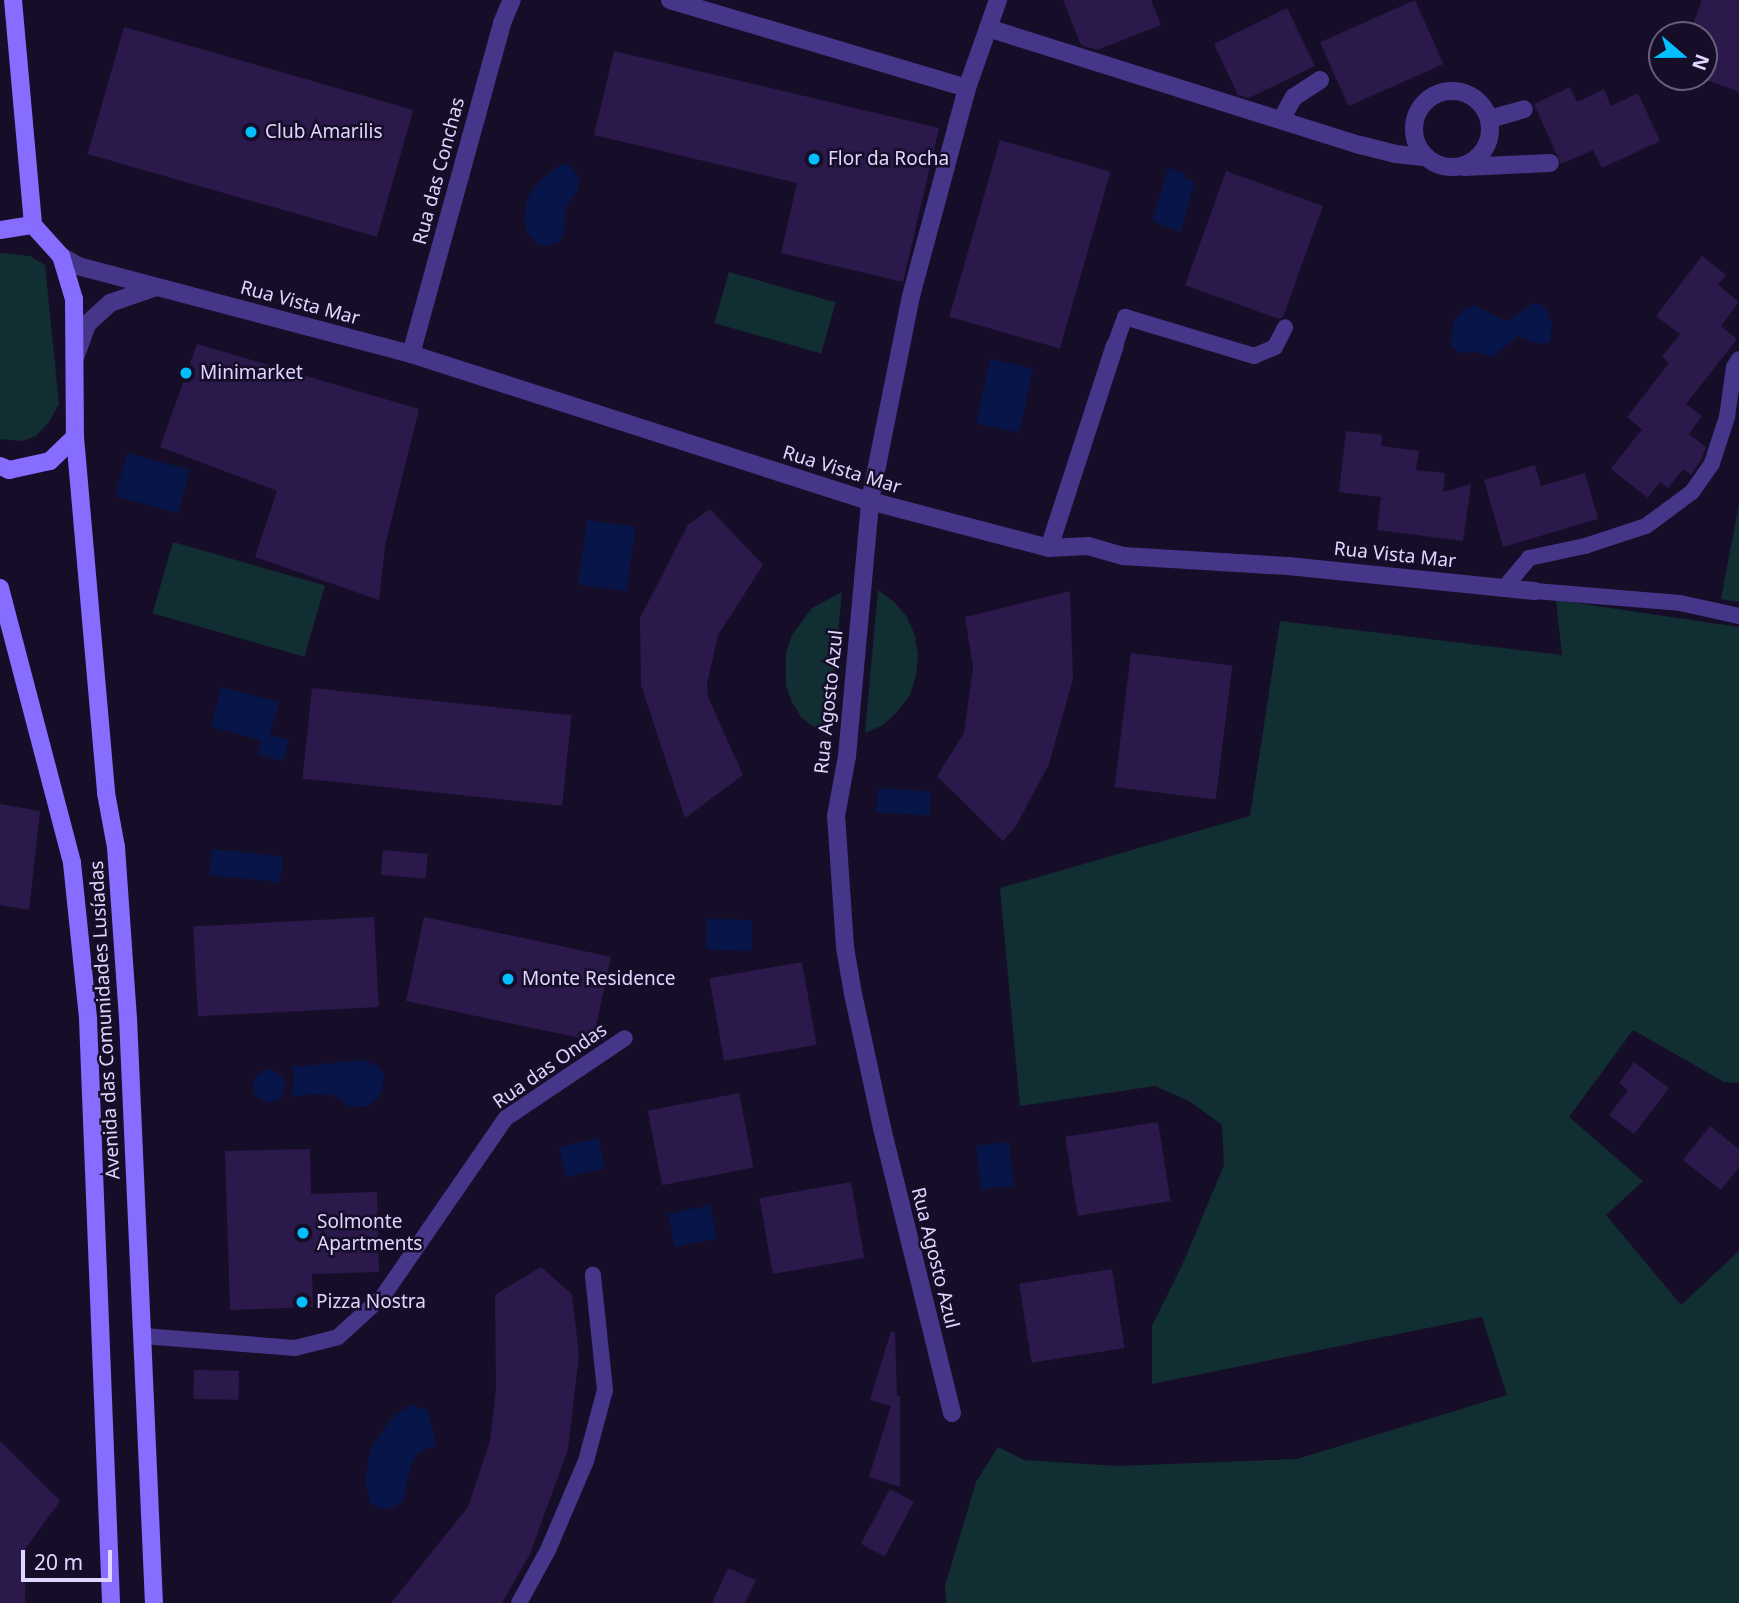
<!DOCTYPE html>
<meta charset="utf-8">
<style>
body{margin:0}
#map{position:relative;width:1739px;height:1603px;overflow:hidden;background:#160e28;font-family:"Noto Sans",sans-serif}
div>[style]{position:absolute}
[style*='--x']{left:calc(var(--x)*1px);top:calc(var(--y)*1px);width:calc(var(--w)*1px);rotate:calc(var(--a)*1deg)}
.green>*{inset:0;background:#112f32;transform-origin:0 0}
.water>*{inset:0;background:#071548;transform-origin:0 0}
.round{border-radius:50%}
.building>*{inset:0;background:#2a194a;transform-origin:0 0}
.lane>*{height:16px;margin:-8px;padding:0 8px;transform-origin:8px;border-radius:8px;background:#46368a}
.street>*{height:18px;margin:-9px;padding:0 9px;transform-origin:9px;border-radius:9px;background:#46368a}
.street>.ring{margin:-9px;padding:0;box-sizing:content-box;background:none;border:18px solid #46368a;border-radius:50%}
.secondary>*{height:18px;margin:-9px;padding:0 9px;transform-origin:9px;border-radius:9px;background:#866cff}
.dots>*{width:19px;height:19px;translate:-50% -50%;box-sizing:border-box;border:4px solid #160e28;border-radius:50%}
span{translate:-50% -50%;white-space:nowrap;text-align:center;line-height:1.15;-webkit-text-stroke:5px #160e28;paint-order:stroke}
.poi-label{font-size:19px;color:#e0d5ff}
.left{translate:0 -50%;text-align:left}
.street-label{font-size:19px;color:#e0d5ff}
.north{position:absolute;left:1648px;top:21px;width:70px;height:70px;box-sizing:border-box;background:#160e28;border:2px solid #675e7e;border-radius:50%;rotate:110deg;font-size:19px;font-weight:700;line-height:28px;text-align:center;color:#e0d5ff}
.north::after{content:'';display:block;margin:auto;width:24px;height:32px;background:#01bfff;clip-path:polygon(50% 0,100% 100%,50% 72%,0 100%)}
.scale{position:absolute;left:21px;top:1550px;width:91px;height:32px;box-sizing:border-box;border:4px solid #e0d5ff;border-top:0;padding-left:9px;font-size:21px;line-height:24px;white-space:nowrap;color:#e0d5ff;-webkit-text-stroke:5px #160e28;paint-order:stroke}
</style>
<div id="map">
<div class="green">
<div style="clip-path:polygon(0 253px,30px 256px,45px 265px,59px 404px,49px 422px,36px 436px,22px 441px,0 439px)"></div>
<div style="left:729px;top:272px;width:111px;height:53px;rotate:16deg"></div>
<div style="clip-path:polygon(1739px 504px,1739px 602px,1721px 599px)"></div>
<div style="left:173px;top:542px;width:158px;height:74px;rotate:16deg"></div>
<div style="clip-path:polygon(878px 590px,894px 602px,907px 617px,915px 636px,918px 656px,916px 676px,910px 695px,898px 711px,883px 725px,865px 733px)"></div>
<div style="clip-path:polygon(842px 592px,828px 738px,801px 717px,792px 702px,786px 686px,786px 652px,792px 635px,812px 608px)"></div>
<div style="clip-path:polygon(1556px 600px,1739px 627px,1739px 1083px,1724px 1082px,1633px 1030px,1569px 1117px,1643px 1181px,1606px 1215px,1681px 1305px,1739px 1251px,1739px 1603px,946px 1603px,945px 1586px,976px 1482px,998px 1447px,1024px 1460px,1118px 1466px,1297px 1459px,1507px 1395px,1482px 1317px,1152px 1384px,1152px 1326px,1184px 1261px,1224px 1165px,1222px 1125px,1189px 1101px,1155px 1086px,1020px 1106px,1000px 888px,1250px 816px,1280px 621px,1562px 655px)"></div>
</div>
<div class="water">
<div style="clip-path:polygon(569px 164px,580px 179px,577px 191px,565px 210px,564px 233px,559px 242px,549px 246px,537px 245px,528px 234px,524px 219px,528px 197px,540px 180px,558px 166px)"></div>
<div style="clip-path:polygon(1168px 168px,1186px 174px,1185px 179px,1195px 182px,1180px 232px,1152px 221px)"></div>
<div style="clip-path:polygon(1533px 303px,1545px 306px,1552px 325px,1550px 342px,1537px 344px,1518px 336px,1493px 357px,1476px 352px,1460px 353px,1451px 345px,1453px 323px,1462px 311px,1474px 305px,1507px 322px)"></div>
<div style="left:990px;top:359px;width:44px;height:66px;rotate:12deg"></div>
<div style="left:127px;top:453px;width:65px;height:45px;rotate:15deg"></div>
<div style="left:587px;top:520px;width:49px;height:65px;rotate:8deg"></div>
<div style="clip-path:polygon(221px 687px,279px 702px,270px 735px,289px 740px,283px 761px,258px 755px,261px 740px,211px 727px)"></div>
<div style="left:878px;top:788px;width:53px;height:24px;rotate:4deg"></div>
<div style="left:212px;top:849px;width:71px;height:26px;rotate:6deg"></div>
<div style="left:752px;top:920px;width:31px;height:45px;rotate:92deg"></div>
<div style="clip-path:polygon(365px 1060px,378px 1066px,384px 1076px,382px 1092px,370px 1106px,351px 1107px,333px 1095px,314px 1094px,291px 1097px,295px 1077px,291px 1067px)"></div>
<div class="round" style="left:253px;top:1070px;width:32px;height:32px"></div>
<div style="left:598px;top:1138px;width:31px;height:40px;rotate:77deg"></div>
<div style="left:1009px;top:1142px;width:44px;height:33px;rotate:84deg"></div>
<div style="left:710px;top:1205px;width:34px;height:43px;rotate:78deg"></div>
<div style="clip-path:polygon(410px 1404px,428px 1410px,436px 1445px,418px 1453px,410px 1468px,403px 1501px,393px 1508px,381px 1509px,370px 1503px,365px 1482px,370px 1450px,391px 1419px)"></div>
</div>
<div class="building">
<div style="clip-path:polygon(1063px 0,1151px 0,1161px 25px,1097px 50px,1081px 45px)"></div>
<div style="left:1415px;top:0;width:70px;height:104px;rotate:66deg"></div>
<div style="clip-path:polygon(1702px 0,1739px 0,1739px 92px,1699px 77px,1704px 77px,1704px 35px,1689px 35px)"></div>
<div style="clip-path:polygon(1287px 8px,1315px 66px,1249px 98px,1238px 95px,1214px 44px)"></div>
<div style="left:124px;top:27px;width:301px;height:132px;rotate:16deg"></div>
<div style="clip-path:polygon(614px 51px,939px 128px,903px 282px,781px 253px,797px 183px,594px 135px)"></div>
<div style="clip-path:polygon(1570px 87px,1577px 102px,1604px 89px,1611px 106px,1638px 93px,1660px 141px,1602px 168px,1593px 150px,1561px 164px,1534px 104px)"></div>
<div style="left:1000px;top:140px;width:115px;height:184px;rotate:16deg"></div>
<div style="clip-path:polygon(1226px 171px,1323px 206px,1283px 317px,1279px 319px,1185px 285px)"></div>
<div style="clip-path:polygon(1702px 256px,1726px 275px,1718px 285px,1739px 302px,1721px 326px,1737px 339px,1686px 404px,1702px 416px,1689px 434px,1706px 447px,1702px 458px,1691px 475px,1683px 469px,1668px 488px,1660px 482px,1648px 498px,1611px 469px,1642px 429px,1627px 417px,1669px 363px,1662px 357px,1680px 334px,1656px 316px)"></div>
<div style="clip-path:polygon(197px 344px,419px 409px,385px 546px,379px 600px,255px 557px,277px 491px,160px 447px)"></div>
<div style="clip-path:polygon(1346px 431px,1382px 435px,1381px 446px,1419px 451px,1416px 470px,1445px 473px,1443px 492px,1471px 484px,1463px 541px,1377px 530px,1381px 497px,1339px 492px)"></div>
<div style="clip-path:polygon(1535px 465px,1541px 486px,1585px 473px,1598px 519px,1503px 547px,1484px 480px)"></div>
<div style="clip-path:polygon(710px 509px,763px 565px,718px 635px,707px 684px,708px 697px,743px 775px,685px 818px,641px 685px,640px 618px,688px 525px)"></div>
<div style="clip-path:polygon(1070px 591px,1073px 679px,1049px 764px,1016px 826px,1003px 841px,937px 776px,964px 733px,973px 667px,965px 617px)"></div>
<div style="left:1131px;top:653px;width:102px;height:135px;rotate:7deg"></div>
<div style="left:312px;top:688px;width:261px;height:91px;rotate:6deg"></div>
<div style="clip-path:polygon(0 804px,40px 811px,29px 910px,0 905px)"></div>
<div style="left:383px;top:850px;width:45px;height:25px;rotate:5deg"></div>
<div style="left:374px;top:917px;width:90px;height:181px;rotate:87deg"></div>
<div style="left:424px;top:917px;width:191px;height:86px;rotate:12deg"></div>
<div style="left:802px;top:962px;width:84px;height:94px;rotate:80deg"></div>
<div style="clip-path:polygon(1634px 1062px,1669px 1088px,1634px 1134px,1609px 1115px,1628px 1090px,1619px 1083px)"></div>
<div style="left:739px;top:1093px;width:76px;height:93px;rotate:79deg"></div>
<div style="left:1158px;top:1122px;width:80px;height:94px;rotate:81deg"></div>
<div style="clip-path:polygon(1710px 1126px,1739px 1149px,1739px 1167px,1721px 1190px,1683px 1160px)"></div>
<div style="clip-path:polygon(310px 1149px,311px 1194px,377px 1192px,379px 1272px,312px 1274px,313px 1307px,230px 1310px,225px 1151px)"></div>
<div style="left:851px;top:1182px;width:77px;height:93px;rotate:80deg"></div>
<div style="clip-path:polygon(541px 1267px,572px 1294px,579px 1355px,568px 1449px,530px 1554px,502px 1603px,391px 1603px,468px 1507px,490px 1441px,496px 1389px,495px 1295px)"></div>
<div style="left:1112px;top:1269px;width:80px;height:94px;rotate:81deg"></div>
<div style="clip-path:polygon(891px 1331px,895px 1332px,897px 1396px,900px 1396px,900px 1487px,869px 1477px,891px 1406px,870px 1400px)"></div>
<div style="left:194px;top:1370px;width:45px;height:29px;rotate:1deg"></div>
<div style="clip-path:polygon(0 1441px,60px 1501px,26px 1548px,25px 1603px,0 1603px)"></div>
<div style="left:890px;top:1489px;width:27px;height:62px;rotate:28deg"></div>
<div style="clip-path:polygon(728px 1568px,756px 1580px,745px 1603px,712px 1603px)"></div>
</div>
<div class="lane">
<div style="--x:1115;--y:345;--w:30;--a:-70"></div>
<div style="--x:1125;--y:317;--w:135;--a:16.8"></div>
<div style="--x:1254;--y:356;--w:23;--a:-23"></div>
<div style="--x:1275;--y:347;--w:22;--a:-63"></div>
<div style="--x:1505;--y:587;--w:38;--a:-50"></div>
<div style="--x:1529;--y:558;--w:57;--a:-12.1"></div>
<div style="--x:1585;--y:546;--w:64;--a:-18.2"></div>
<div style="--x:1646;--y:526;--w:57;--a:-36.5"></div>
<div style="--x:1692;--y:492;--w:35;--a:-55"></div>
<div style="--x:1712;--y:463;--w:48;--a:-71.9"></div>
<div style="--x:1727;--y:417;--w:50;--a:-82"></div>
<div style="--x:1734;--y:367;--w:9;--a:-58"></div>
<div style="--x:1535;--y:591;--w:145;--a:4.7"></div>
<div style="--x:1680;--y:603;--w:60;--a:12.4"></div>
<div style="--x:143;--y:1336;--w:152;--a:4.5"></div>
<div style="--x:295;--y:1348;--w:44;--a:-14.3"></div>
<div style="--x:338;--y:1337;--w:61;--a:-42.3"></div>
<div style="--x:383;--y:1296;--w:216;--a:-55.4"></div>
<div style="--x:506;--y:1118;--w:143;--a:-33.9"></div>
<div style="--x:519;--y:1603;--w:60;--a:-61.3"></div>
<div style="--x:548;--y:1550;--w:97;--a:-66.9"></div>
<div style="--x:586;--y:1461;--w:73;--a:-75"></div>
<div style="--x:605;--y:1390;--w:116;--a:-96"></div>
</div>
<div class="street">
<div style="--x:670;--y:0;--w:310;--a:16.5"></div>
<div style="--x:988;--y:28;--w:390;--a:17.5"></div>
<div style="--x:1360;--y:145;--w:36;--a:14"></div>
<div style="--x:1395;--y:154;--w:31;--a:6"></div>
<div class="ring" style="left:1414px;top:91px;width:58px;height:58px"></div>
<div style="--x:1490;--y:119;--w:35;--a:-16"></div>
<div style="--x:1281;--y:120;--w:26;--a:-61"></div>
<div style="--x:1294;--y:97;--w:31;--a:-33"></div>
<div style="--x:1464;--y:167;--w:86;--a:-2.7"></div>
<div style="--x:61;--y:256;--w:20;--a:30"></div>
<div style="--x:78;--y:266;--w:344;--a:14.8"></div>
<div style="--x:411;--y:354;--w:482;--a:17.8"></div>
<div style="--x:870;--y:501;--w:185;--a:14.7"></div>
<div style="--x:1049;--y:548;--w:39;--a:-3"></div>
<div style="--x:1088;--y:546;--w:36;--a:16"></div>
<div style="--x:1123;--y:556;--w:165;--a:3.5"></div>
<div style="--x:1288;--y:566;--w:248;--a:5.8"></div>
<div style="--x:411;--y:354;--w:343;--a:-74.6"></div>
<div style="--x:502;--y:23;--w:25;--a:-67"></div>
<div style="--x:76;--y:355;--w:33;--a:-70"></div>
<div style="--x:87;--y:324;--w:31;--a:-42"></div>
<div style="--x:110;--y:303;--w:49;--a:-19.2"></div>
<div style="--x:1049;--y:548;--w:213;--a:-72"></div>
<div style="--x:952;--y:1413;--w:293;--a:-103.8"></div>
<div style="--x:882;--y:1128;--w:137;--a:-102.2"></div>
<div style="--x:853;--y:994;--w:48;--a:-99.7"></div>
<div style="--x:845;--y:947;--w:131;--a:-93.9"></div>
<div style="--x:836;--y:816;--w:61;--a:-79.6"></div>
<div style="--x:847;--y:756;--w:256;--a:-84.8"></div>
<div style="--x:870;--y:501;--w:209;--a:-78.7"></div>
<div style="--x:911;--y:296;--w:215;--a:-74.9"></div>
<div style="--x:967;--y:88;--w:93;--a:-70.6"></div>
</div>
<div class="secondary">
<div style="--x:13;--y:0;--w:226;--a:84.9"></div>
<div style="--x:33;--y:225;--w:42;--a:47.9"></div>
<div style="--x:61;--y:256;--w:45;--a:73.2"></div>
<div style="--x:74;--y:299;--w:138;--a:89.6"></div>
<div style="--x:75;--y:437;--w:357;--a:85"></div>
<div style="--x:106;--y:793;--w:55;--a:79.5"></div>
<div style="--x:116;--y:847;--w:171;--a:86"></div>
<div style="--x:128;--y:1018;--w:586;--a:87.46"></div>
<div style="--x:0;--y:230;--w:33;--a:-9"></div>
<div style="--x:0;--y:466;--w:10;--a:24"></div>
<div style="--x:9;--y:470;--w:42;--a:-12.4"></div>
<div style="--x:50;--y:461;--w:35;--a:-44"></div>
<div style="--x:0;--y:588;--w:284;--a:75.3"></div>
<div style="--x:72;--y:863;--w:157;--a:84.1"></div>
<div style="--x:88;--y:1019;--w:584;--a:87.74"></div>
</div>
<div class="dots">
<div style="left:251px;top:132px;background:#01bfff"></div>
<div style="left:814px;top:159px;background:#01bfff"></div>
<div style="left:186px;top:373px;background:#01bfff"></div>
<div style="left:508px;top:979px;background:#01bfff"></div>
<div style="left:303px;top:1233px;background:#01bfff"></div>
<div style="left:302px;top:1302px;background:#01bfff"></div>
</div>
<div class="poi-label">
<span class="left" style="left:265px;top:132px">Club Amarilis</span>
<span class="left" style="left:828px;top:159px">Flor da Rocha</span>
<span class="left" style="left:200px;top:373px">Minimarket</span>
<span class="left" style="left:522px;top:979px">Monte Residence</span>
<span class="left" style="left:317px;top:1233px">Solmonte<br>Apartments</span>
<span class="left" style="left:316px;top:1302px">Pizza Nostra</span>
</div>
<div class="street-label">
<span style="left:439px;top:171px;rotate:-75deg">Rua das Conchas</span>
<span style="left:300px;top:303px;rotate:15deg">Rua Vista Mar</span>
<span style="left:842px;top:470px;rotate:17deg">Rua Vista Mar</span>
<span style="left:1395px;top:555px;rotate:6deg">Rua Vista Mar</span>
<span style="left:829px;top:702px;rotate:-84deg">Rua Agosto Azul</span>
<span style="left:105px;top:1020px;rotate:-93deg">Avenida das Comunidades Lusíadas</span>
<span style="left:550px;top:1066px;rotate:-35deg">Rua das Ondas</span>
<span style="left:935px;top:1258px;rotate:76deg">Rua Agosto Azul</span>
</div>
<div class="north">N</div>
<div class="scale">20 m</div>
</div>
